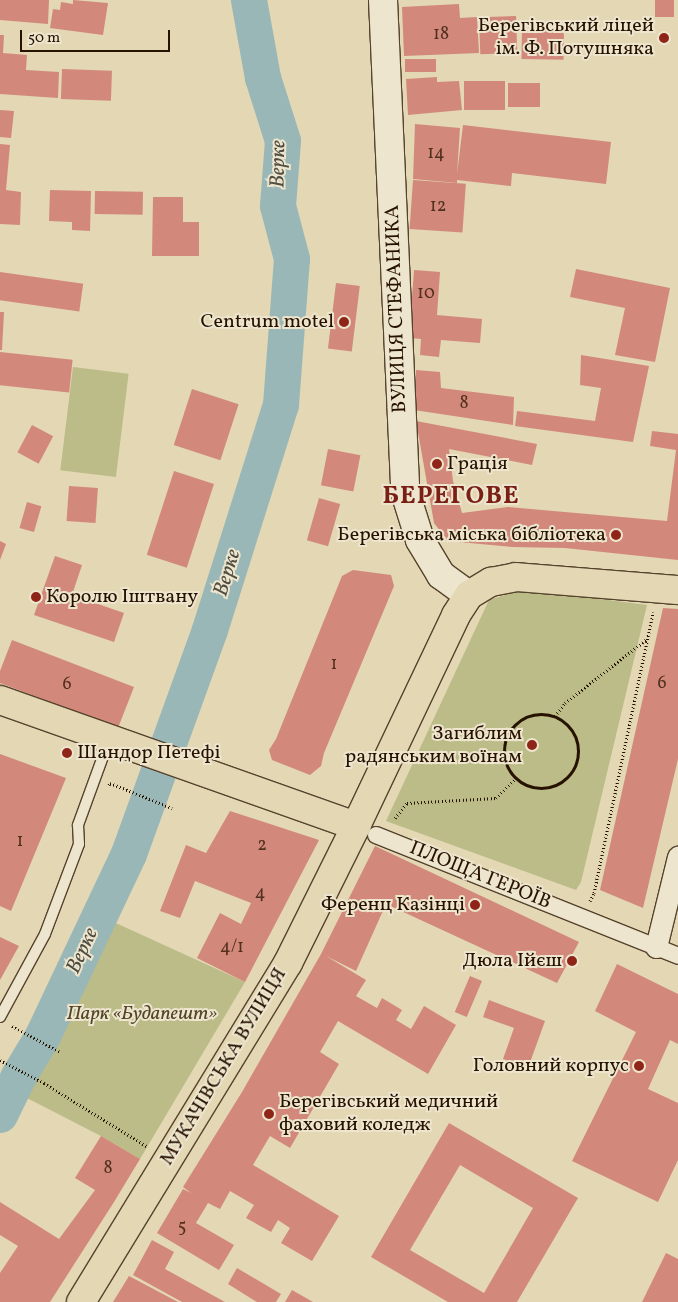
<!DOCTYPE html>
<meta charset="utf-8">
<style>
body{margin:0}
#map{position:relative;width:678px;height:1302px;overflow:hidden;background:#e3d7b4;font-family:Vollkorn,serif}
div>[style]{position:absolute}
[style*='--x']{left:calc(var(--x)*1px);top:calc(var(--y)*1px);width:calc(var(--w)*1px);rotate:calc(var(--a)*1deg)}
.green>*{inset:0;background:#bbbc87;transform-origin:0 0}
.river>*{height:36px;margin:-18px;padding:0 18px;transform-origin:18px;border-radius:18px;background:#9ab7b8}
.building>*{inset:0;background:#d2897b;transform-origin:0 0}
.path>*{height:3px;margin-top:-1.5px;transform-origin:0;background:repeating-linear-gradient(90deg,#271200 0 1px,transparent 0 3.5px)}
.path>.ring{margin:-1.5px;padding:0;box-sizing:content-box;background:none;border:3px solid #271200;border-radius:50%}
.roads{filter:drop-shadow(1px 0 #56432d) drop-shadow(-1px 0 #56432d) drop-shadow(0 1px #56432d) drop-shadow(0 -1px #56432d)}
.service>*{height:10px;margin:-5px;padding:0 5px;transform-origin:5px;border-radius:5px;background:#ede5ce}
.pedestrian>*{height:16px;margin:-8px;padding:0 8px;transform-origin:8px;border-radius:8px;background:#ede5ce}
.minor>*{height:21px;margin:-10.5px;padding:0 10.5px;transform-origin:10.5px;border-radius:10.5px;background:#ede5ce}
.secondary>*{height:28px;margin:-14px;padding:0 14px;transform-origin:14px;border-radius:14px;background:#ede5ce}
.trunk>*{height:28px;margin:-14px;padding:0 14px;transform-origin:14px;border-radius:14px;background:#e3d7b4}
.dots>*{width:14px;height:14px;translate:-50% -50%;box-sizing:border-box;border:2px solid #ede5ce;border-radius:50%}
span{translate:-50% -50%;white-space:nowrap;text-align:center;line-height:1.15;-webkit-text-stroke:4px #ede5ce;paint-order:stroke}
.number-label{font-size:18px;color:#52301f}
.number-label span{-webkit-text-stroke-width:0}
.poi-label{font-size:20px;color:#271200}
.right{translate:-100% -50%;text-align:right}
.left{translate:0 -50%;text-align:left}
.street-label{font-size:20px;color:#271200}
.park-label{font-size:20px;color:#534528;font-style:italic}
.water-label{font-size:21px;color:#4f4c40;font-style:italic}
.district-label{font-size:25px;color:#7a1f14;font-weight:700;letter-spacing:1px}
.scale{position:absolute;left:20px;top:30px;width:150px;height:22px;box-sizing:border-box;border:2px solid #271200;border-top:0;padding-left:6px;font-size:15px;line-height:18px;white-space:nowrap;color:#271200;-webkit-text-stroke:4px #ede5ce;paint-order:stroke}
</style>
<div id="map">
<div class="green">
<div style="left:73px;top:367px;width:56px;height:104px;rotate:7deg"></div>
<div style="clip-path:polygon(525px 589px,647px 605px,581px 882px,576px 890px,386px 821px,489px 600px)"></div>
<div style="clip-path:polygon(107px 919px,245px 982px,140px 1159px,101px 1136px,23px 1096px)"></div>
</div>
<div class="river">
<div style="--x:0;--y:1115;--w:43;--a:-64"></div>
<div style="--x:19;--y:1076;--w:47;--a:-59"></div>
<div style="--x:43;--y:1036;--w:201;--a:-64.7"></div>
<div style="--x:129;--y:854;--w:238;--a:-70.1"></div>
<div style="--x:210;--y:630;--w:236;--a:-72.5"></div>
<div style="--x:281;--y:405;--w:146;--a:-85.7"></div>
<div style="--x:292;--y:259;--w:55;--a:-104.8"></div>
<div style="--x:278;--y:206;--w:65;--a:-85.6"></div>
<div style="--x:283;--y:141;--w:66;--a:-107.6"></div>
<div style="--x:263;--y:78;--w:79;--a:-100.2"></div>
</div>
<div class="building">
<div style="clip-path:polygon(0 0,49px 0,48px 24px,0 20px)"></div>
<div style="clip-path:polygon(73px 0,108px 3px,103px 35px,50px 28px,53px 9px,60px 10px,61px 2px,73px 4px)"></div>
<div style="left:655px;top:0;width:19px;height:17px"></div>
<div style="clip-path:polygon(459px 4px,460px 18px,477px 17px,479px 53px,404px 56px,402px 7px)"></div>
<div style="left:516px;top:16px;width:37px;height:37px;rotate:88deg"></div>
<div style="left:522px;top:30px;width:42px;height:29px;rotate:1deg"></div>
<div style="clip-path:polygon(0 35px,4px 35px,3px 53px,27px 55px,26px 70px,59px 72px,58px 98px,0 94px)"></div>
<div style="left:436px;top:59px;width:13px;height:31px;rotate:90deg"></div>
<div style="left:62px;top:69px;width:50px;height:30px;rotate:2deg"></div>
<div style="clip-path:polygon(437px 77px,437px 82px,459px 81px,462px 110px,408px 115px,406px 79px)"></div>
<div style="left:464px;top:81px;width:41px;height:29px"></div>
<div style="left:508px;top:83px;width:32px;height:24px"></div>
<div style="clip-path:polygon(0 110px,14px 111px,11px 138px,0 137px)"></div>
<div style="clip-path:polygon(415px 124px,460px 128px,457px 174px,463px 125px,611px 142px,606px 184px,512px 173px,511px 186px,457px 180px,457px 183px,413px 179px)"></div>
<div style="clip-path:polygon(0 144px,10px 145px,6px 190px,21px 192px,20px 225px,0 224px)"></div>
<div style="left:413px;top:180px;width:53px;height:49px;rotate:4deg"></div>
<div style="clip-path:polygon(50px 190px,91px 191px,90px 231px,72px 230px,72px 222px,49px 221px)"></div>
<div style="left:95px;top:191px;width:48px;height:23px;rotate:1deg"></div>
<div style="clip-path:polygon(153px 197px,183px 197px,183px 222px,199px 222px,199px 256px,152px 256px)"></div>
<div style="clip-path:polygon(576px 269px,670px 288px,655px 362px,615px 355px,625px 308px,570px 297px)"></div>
<div style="clip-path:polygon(414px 270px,440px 272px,437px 315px,482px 319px,480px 343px,441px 340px,439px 357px,420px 355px,421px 339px,409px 338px)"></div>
<div style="left:0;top:272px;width:84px;height:28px;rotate:8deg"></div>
<div style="left:336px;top:283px;width:24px;height:66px;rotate:7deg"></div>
<div style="clip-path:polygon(0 312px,4px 312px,2px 350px,0 350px)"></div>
<div style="left:0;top:352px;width:73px;height:33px;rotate:6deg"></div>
<div style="clip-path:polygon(581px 355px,649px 366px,633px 442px,515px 426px,517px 411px,595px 421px,601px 388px,580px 385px)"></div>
<div style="clip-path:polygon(416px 370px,440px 372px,441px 388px,514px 397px,513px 425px,414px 410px)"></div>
<div style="left:192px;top:389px;width:49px;height:59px;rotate:18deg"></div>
<div style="clip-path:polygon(416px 421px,537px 444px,532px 465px,449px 449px,453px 481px,462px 513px,508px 507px,667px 521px,676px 450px,650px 446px,652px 431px,678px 434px,678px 560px,565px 548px,512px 547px,448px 541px,434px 523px)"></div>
<div style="left:32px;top:425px;width:24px;height:31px;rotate:28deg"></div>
<div style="left:328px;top:449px;width:33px;height:37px;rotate:11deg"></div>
<div style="left:174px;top:471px;width:42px;height:88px;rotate:18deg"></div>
<div style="left:69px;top:486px;width:29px;height:35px;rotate:4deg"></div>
<div style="left:319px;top:498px;width:22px;height:44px;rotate:16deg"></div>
<div style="left:27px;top:502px;width:15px;height:27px;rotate:16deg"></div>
<div style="clip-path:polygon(0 541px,6px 544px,0 560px)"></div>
<div style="clip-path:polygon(55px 556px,82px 565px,72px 595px,124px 613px,114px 642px,34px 615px)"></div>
<div style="clip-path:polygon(353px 570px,391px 575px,394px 586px,324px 753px,321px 766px,310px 775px,272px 760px,269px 750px,276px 739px,342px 576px)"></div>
<div style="clip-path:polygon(663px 608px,678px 609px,678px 759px,643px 908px,600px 890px)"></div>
<div style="clip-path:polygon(12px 640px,134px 687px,118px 728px,0 683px,0 671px)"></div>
<div style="clip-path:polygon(0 754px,66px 778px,11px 911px,0 906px)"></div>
<div style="clip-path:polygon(230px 811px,319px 840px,245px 982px,197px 958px,220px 913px,241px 924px,251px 903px,195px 881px,180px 918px,160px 911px,186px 845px,206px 853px)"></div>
<div style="clip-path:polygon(375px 846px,579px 942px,557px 983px,386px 904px,356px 971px,326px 956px,366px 980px,356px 996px,377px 1008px,382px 998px,402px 1010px,396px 1020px,411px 1029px,424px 1006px,456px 1025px,428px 1074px,338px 1021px,320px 1052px,339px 1064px,290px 1148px,270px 1136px,253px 1165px,339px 1216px,312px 1261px,281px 1243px,290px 1228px,278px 1220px,271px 1232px,246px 1218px,254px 1205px,230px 1191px,220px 1209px,208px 1203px,196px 1223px,234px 1245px,219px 1270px,157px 1233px,183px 1189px,191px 1193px,183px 1187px,242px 1092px,321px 954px)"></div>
<div style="clip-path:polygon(0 937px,19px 946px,0 980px)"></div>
<div style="clip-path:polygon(617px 964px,678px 994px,678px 1044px,670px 1040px,648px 1089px,678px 1103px,678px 1160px,658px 1202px,572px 1161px,636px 1032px,595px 1011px)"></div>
<div style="left:470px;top:976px;width:13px;height:39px;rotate:23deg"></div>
<div style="clip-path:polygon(489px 1000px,545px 1021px,528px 1068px,503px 1059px,514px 1028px,483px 1017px)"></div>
<div style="clip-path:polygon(evenodd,449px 1123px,578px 1198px,517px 1302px,448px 1302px,371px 1257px,449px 1123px,460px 1165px,533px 1208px,484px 1293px,410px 1250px,460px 1165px)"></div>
<div style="clip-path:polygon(101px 1136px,140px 1159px,114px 1202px,50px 1302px,0 1302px,0 1273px,18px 1246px,0 1235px,0 1202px,59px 1239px,95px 1190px,75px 1178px)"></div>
<div style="clip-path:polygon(152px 1240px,174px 1252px,165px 1269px,225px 1302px,182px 1302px,133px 1275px)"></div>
<div style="clip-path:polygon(666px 1253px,678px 1259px,678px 1302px,642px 1302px)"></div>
<div style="clip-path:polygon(237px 1268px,281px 1294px,276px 1302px,257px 1302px,228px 1284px)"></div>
<div style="clip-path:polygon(129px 1276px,178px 1302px,113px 1302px)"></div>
<div style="clip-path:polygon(292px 1290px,313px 1302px,285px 1302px)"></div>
</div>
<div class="path">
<div class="ring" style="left:504px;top:714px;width:71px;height:71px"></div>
<div style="--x:555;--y:716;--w:16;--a:-52"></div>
<div style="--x:565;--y:703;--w:104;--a:-38"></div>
<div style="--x:109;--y:785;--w:2;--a:-63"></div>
<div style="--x:110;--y:783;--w:67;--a:22"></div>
<div style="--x:395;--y:818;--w:19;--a:-51"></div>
<div style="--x:407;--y:803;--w:89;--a:-3.2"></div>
<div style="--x:496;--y:798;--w:28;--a:-45"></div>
<div style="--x:590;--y:901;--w:9;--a:-63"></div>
<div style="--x:594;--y:893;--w:287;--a:-78.1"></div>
<div style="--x:12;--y:1026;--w:55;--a:28.4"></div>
<div style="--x:0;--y:1060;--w:50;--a:27.6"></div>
<div style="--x:44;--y:1083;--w:122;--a:31.6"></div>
</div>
<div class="roads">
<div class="service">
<div style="--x:0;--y:1017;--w:94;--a:-61.5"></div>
<div style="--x:45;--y:934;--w:96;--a:-69.3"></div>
<div style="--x:79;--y:844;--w:19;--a:-93"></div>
<div style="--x:78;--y:825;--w:90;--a:-70"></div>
</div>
<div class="pedestrian">
<div style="--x:376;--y:835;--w:325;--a:21.8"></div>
</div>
<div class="minor">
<div style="--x:656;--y:947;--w:93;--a:-76.3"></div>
</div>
<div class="secondary">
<div style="--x:383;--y:0;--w:492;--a:87.4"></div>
<div style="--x:405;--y:492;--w:50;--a:72.6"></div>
<div style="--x:420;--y:540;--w:41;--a:59"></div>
<div style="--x:441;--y:575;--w:34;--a:36"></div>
</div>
<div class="trunk">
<div style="--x:0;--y:700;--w:378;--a:19.5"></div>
<div style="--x:81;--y:1302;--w:397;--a:-58.6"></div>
<div style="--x:288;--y:963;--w:153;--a:-63.6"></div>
<div style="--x:356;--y:826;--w:233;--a:-64.6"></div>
<div style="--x:456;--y:615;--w:24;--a:-57"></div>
<div style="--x:469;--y:595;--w:26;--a:-31"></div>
<div style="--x:491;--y:582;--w:25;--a:-11"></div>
<div style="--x:516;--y:577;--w:163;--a:4.6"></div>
</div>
</div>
<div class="dots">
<div style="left:664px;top:38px;background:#8f2418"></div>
<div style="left:344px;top:322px;background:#8f2418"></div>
<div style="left:437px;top:464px;background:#8f2418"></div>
<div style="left:616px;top:535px;background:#8f2418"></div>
<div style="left:36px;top:597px;background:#8f2418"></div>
<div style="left:532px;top:745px;background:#8f2418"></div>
<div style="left:67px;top:753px;background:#8f2418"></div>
<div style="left:475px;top:905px;background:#8f2418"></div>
<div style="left:572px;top:961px;background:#8f2418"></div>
<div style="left:639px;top:1066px;background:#8f2418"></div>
<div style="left:269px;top:1114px;background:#8f2418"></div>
</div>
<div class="number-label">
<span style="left:441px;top:35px">18</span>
<span style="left:436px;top:154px">14</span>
<span style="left:438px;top:207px">12</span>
<span style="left:426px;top:294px">10</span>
<span style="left:464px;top:404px">8</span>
<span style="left:334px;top:665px">1</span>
<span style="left:662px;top:684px">6</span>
<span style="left:67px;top:685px">6</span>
<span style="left:20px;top:842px">1</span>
<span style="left:262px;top:846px">2</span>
<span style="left:260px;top:894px">4</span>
<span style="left:232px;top:948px">4/1</span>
<span style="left:108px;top:1169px">8</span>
<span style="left:182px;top:1228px">5</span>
</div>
<div class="poi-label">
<span class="right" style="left:654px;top:38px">Берегівський ліцей<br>ім. Ф. Потушняка</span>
<span class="right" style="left:334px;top:322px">Centrum motel</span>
<span class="left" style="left:447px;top:464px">Грація</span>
<span class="right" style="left:606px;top:535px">Берегівська міська бібліотека</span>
<span class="left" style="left:46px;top:597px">Королю Іштвану</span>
<span class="right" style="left:522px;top:746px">Загиблим<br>радянським воїнам</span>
<span class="left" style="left:77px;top:753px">Шандор Петефі</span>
<span class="right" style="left:465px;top:905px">Ференц Казінці</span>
<span class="right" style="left:562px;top:961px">Дюла Ійєш</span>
<span class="right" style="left:629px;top:1066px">Головний корпус</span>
<span class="left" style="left:279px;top:1114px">Берегівський медичний<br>фаховий коледж</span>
</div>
<div class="street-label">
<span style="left:397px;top:309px;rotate:-92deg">ВУЛИЦЯ СТЕФАНИКА</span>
<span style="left:480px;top:876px;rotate:22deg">ПЛОЩА ГЕРОЇВ</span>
<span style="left:224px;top:1067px;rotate:-59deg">МУКАЧІВСЬКА ВУЛИЦЯ</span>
</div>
<div class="park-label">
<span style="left:142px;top:1014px">Парк «Будапешт»</span>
</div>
<div class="water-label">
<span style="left:279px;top:164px;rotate:-89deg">Верке</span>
<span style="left:228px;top:573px;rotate:-73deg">Верке</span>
<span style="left:83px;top:951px;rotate:-65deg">Верке</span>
</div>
<div class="district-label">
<span style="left:451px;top:497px">БЕРЕГОВЕ</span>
</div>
<div class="scale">50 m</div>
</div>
